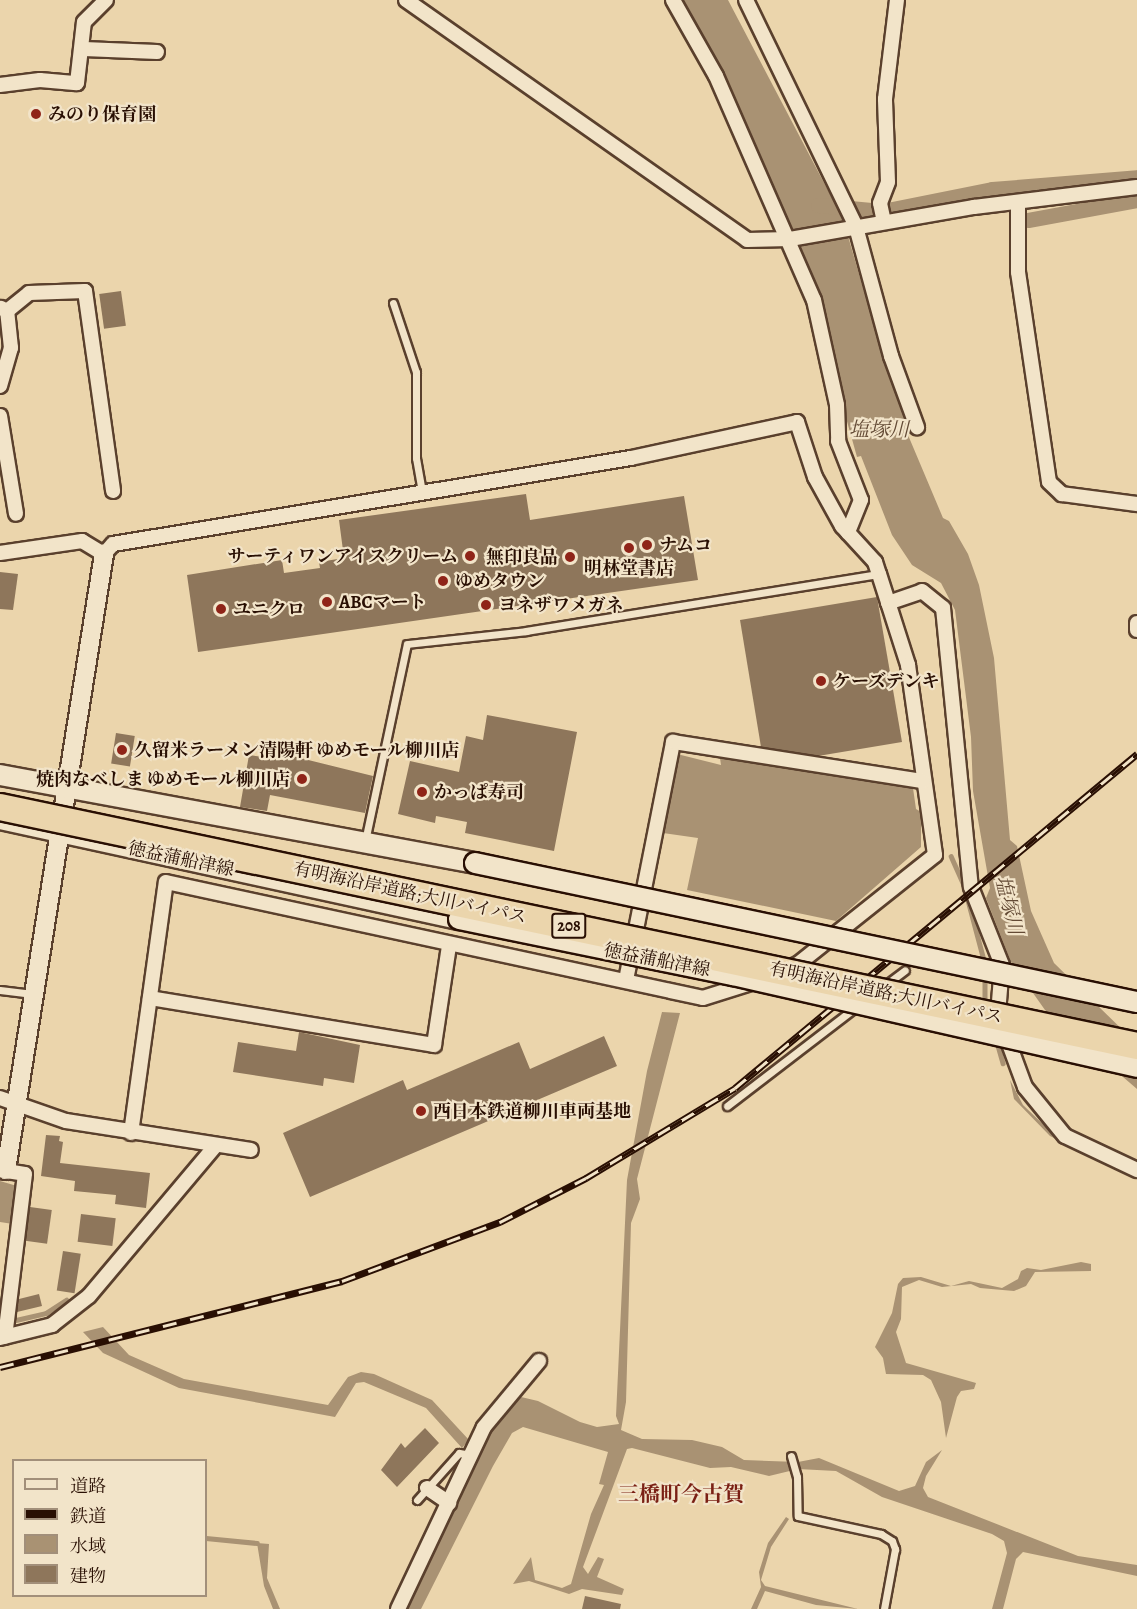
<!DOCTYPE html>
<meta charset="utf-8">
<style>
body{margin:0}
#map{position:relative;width:1137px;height:1609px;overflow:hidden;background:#ebd5ac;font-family:Alegreya,"Noto Serif JP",serif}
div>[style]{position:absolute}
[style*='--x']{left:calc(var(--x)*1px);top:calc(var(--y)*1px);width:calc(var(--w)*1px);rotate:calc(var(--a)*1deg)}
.water>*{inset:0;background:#a99273}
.stream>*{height:4.5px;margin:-2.25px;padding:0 2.25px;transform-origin:2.25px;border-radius:2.25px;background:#a99273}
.canal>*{height:15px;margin:-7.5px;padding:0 7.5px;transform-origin:7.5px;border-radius:7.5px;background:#a99273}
.building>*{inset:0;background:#8e765b;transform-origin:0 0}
.roads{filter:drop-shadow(2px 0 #5a402d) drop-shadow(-2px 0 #5a402d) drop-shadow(0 2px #5a402d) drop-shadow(0 -2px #5a402d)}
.service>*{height:7px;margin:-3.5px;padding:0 3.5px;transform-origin:3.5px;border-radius:3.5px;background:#f2e4c9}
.minor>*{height:14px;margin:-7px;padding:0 7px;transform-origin:7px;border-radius:7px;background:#f2e4c9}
.tertiary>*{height:18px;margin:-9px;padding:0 9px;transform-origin:9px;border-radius:9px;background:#f2e4c9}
.secondary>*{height:20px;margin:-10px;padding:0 10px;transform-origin:10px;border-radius:10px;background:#f2e4c9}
.rail>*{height:7px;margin-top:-3.5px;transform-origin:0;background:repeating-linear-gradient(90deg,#f2e4c9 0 14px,#290f03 0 28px);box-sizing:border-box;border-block:2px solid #290f03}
.bridges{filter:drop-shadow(2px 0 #290f03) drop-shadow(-2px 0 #290f03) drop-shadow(0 2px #290f03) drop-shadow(0 -2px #290f03)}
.secondary-bridge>*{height:20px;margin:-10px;padding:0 10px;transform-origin:10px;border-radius:10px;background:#f2e4c9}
.motorway-bridge>*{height:26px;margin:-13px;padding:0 13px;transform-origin:13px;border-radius:13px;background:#ebd5ac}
.dots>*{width:16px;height:16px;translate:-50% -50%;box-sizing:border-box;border:3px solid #f2e4c9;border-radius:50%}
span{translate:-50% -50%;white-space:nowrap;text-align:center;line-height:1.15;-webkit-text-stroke:4.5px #f2e4c9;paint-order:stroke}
.shield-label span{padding:2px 4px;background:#f2e4c9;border:2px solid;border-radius:4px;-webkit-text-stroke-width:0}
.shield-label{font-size:16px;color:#290f03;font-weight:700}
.poi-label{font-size:18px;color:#290f03;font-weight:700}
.left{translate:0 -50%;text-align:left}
.right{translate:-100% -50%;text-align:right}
.street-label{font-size:18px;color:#290f03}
.water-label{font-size:20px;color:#634a35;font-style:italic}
.quarter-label{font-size:21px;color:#7a1f14;font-weight:700}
.legend{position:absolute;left:12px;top:1459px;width:195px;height:138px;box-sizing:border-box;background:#f2e4c9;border:2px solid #a28f7a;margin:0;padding:8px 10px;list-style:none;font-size:18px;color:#290f03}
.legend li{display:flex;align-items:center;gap:12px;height:30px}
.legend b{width:30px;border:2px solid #a28f7a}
</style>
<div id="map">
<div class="water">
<div style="clip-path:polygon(682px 0,728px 0,843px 219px,887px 370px,911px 432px,908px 435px,943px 518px,949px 521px,968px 554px,979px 585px,994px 658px,1010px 840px,1017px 846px,1031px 911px,1054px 963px,1137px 1044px,1137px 1089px,1045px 1010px,1011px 962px,986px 898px,990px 888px,973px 791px,971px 737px,955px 610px,941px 583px,912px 565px,892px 535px,861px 456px,857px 457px,834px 375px,818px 295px,729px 83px)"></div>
<div style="clip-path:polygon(677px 754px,721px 765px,720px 758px,913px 788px,916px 809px,921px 812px,921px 847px,836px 921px,687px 890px,698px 838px,663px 833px)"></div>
<div style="clip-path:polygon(662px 1012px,680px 1013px,637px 1179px,640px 1199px,631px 1223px,626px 1402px,621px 1430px,642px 1439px,692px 1440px,722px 1447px,744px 1460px,798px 1462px,819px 1458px,899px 1491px,915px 1486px,926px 1462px,942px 1450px,926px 1476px,923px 1488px,928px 1497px,1078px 1556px,1137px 1565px,1137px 1576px,1023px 1552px,1016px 1559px,1003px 1609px,992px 1609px,1007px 1553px,1004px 1541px,992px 1534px,882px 1497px,836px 1471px,798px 1469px,769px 1476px,731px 1467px,710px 1468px,632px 1448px,627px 1449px,583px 1567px,588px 1574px,598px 1557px,604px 1559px,597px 1577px,624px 1589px,622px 1595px,582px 1589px,569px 1594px,529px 1581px,513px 1584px,531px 1557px,535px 1580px,562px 1588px,571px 1584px,591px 1514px,604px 1485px,599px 1484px,608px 1452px,523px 1427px,512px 1433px,493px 1466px,421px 1609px,403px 1609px,489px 1430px,506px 1409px,521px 1397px,538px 1401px,580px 1422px,597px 1427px,619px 1424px,616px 1416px,627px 1180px,647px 1071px)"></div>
<div style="clip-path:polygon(1010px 1080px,1023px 1105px,1051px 1132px,1137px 1175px,1137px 1179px,1050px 1136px,1014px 1099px)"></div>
<div style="clip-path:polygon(0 1181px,17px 1186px,13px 1224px,0 1222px)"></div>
<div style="clip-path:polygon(1081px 1262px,1091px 1264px,1091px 1271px,1035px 1272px,1026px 1286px,1014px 1291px,980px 1288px,971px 1284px,942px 1287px,919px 1280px,902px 1287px,901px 1319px,896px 1332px,906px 1363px,976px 1383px,974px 1389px,961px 1391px,957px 1397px,946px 1438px,941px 1402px,931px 1380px,923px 1375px,886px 1374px,883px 1358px,875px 1347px,892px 1313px,898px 1284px,903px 1278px,921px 1277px,951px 1286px,969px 1281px,1002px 1288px,1018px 1279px,1021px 1271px,1027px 1268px,1041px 1270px)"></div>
<div style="clip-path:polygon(103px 1327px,129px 1355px,184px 1379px,328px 1405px,348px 1377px,361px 1372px,374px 1374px,432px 1400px,469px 1440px,462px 1448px,426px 1408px,364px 1382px,356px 1383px,335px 1417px,179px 1388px,103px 1353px,83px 1332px)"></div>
<div style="clip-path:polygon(786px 1517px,789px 1519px,771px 1547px,761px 1580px,765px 1586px,858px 1609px,816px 1605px,765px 1591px,757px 1609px,751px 1609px,761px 1587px,759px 1572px,768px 1543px)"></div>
<div style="clip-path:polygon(257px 1543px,269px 1544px,267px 1578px,280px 1609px,273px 1609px,264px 1586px)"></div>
</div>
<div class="stream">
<div style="--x:951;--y:856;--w:32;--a:66"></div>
<div style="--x:964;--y:885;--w:82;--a:75.1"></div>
<div style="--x:985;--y:975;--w:30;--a:90"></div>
<div style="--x:997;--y:1042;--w:22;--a:74"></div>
<div style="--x:16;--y:1320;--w:31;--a:-13"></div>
<div style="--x:46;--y:1313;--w:24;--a:-33"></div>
<div style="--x:206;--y:1538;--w:51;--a:5.6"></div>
</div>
<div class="canal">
<div style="--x:818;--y:205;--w:64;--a:5.4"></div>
<div style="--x:882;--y:211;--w:112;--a:-11.3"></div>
<div style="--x:992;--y:189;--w:145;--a:-4.7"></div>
<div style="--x:1028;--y:220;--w:111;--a:-10.4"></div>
</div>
<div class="building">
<div style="left:121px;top:291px;width:35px;height:22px;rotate:82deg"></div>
<div style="clip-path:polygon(526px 494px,530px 520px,684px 496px,698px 580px,198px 652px,187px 575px,282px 560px,284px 573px,320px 568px,319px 562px,344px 558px,339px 520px)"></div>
<div style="clip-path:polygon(0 572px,18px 574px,13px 610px,0 609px)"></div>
<div style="clip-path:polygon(877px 597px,902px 742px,818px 756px,761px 747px,740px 620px)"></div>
<div style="clip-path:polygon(487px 715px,577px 732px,554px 851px,465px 833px,467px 822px,436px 816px,435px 823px,398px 814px,410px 761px,459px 772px,466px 736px,483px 740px)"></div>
<div style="left:116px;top:733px;width:19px;height:31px;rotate:9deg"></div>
<div style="clip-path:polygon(284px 754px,373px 776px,365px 813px,270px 795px,267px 811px,240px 807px,249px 755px,283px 760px)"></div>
<div style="clip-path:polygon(299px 1032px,360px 1045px,354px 1083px,324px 1078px,323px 1086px,233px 1072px,238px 1042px,296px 1051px)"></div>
<div style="clip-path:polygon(604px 1036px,617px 1066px,310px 1197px,283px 1133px,403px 1080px,407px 1090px,519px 1042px,530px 1069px)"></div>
<div style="clip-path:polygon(46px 1135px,60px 1136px,59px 1141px,63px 1142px,60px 1163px,150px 1173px,146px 1208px,115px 1204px,116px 1195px,74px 1191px,75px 1181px,41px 1176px)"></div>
<div style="left:30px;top:1207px;width:22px;height:34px;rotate:8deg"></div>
<div style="left:81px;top:1214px;width:35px;height:28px;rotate:7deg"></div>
<div style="left:63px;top:1251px;width:18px;height:40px;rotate:9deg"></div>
<div style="clip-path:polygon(39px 1294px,42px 1306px,17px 1312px,19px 1299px)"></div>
<div style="clip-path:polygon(425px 1428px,439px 1443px,397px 1487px,381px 1470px,401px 1443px,405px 1448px)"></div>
<div style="clip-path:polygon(585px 1596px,621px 1604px,620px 1609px,582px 1609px)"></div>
</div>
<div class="roads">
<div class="service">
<div style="--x:393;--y:303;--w:73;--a:71.6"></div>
<div style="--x:416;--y:372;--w:86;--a:90"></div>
<div style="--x:416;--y:458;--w:36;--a:80"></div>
<div style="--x:365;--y:841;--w:201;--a:-78"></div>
<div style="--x:407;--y:644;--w:120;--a:-6.2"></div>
<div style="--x:526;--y:631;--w:358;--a:-9.2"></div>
<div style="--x:884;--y:986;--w:26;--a:-37"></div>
<div style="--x:0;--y:990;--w:33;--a:7"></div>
<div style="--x:727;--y:1106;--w:163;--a:-37.5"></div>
<div style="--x:791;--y:1456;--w:22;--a:74"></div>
<div style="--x:797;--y:1477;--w:39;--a:89"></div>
<div style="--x:798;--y:1516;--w:85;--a:12.2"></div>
<div style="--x:881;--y:1534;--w:13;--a:32"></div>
<div style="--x:892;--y:1541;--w:9;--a:69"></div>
<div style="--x:895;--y:1549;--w:61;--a:100.4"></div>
<div style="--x:417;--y:1500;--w:63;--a:-48.2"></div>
<div style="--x:459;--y:1453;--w:13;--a:9"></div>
</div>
<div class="minor">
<div style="--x:406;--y:0;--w:417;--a:35.1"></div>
<div style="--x:747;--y:240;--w:43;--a:-1.3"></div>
<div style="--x:790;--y:239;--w:187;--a:-9.9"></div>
<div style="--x:974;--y:207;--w:164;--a:-7"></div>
<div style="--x:673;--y:0;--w:87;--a:60.5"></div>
<div style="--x:716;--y:76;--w:244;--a:66.4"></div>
<div style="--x:814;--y:300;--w:107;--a:77.6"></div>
<div style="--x:837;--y:405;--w:36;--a:88"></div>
<div style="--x:838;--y:441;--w:63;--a:68.7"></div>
<div style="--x:861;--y:500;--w:35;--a:112"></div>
<div style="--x:746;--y:0;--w:252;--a:64.1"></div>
<div style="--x:856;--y:227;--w:134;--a:74.8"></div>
<div style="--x:891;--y:356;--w:76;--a:69.9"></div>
<div style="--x:84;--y:49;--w:73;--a:2.4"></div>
<div style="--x:0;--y:85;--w:40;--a:-7.1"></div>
<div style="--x:40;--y:80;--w:37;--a:5"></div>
<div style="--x:77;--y:83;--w:61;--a:-83.5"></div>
<div style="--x:84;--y:22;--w:31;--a:-45"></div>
<div style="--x:1018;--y:203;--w:69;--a:90"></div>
<div style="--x:1018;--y:272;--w:212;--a:81.6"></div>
<div style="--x:1049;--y:482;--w:18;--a:43"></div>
<div style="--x:1062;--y:494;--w:76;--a:7.6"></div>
<div style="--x:884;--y:222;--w:19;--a:-102"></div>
<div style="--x:880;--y:203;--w:22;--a:-69"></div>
<div style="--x:888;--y:182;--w:83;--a:-92.1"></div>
<div style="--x:885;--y:99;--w:100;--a:-83.1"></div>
<div style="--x:7;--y:311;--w:28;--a:-39"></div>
<div style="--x:29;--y:293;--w:56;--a:-2"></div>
<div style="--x:85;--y:291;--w:202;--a:82"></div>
<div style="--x:0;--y:386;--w:40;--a:-74"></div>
<div style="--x:11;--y:348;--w:37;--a:-96"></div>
<div style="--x:7;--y:311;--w:7;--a:-153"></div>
<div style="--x:0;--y:416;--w:99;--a:80.7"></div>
<div style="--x:0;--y:553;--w:83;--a:-8.3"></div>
<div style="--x:82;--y:541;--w:26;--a:31"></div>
<div style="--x:104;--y:554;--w:13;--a:-48"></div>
<div style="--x:113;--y:544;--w:525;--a:-9.43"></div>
<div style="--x:631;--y:458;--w:170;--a:-12.2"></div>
<div style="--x:797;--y:422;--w:58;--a:71.9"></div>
<div style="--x:815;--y:477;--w:56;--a:61.1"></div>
<div style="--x:842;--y:526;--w:49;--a:47.5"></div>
<div style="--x:875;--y:562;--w:13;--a:72"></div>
<div style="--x:879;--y:574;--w:96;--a:72.3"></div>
<div style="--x:908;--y:665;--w:192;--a:81.9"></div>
<div style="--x:935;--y:855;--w:175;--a:141.5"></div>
<div style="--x:798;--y:964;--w:13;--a:157"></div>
<div style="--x:888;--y:603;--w:36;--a:-19"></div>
<div style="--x:922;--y:591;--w:27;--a:39"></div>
<div style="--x:943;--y:608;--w:280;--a:84.3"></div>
<div style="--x:971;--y:887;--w:84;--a:68.3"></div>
<div style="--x:1002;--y:965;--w:49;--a:94.7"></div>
<div style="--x:998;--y:1014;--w:78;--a:69.7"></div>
<div style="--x:1025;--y:1087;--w:63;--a:50.8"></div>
<div style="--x:1065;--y:1136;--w:80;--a:25.3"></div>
<div style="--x:1137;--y:623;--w:7;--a:90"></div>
<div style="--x:626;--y:980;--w:243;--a:-78.8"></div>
<div style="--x:673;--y:742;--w:253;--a:8.9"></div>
<div style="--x:150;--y:998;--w:288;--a:9.4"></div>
<div style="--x:434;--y:1045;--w:100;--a:-81.4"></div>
<div style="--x:0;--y:1098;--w:70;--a:19.2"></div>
<div style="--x:66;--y:1121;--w:187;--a:8.9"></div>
<div style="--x:131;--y:1133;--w:253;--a:-82.1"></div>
<div style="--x:166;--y:882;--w:549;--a:12.19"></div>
<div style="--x:703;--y:998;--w:60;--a:-17.5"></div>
<div style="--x:0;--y:1170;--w:25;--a:9"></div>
<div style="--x:25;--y:1174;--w:164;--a:97"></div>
<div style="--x:0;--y:1338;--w:54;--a:-14"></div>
<div style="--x:52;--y:1325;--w:47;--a:-38.1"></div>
<div style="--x:89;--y:1296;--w:197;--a:-49.9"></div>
<div style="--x:427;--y:1488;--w:27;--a:34"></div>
<div style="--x:398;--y:1609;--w:201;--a:-64.7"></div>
<div style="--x:484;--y:1427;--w:86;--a:-50.2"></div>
</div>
<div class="tertiary">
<div style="--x:6;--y:1170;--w:624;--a:-80.96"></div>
</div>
<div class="secondary">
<div style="--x:0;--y:775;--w:483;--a:10.5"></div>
<div style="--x:0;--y:819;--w:470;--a:12.3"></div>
</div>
</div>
<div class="rail">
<div style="--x:0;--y:1367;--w:353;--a:-14.1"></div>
<div style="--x:342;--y:1281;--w:169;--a:-20.5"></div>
<div style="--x:500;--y:1222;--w:97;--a:-27.1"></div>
<div style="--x:586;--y:1178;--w:174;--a:-31.1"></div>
<div style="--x:735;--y:1088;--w:523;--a:-39.72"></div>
</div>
<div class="bridges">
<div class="secondary-bridge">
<div style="--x:475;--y:863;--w:676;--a:11.86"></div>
<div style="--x:459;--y:919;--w:280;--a:11.6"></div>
<div style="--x:733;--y:975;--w:414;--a:12.8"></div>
</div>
<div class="motorway-bridge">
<div style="--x:0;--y:807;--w:1162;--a:11.87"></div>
</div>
</div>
<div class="dots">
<div style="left:36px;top:114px;background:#8f2418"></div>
<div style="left:647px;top:545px;background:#8f2418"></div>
<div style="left:629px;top:548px;background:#8f2418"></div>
<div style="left:470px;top:556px;background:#8f2418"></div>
<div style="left:570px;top:557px;background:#8f2418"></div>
<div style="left:443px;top:581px;background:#8f2418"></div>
<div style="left:327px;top:602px;background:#8f2418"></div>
<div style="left:486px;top:605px;background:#8f2418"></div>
<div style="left:221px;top:609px;background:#8f2418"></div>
<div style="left:821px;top:681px;background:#8f2418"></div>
<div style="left:122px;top:750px;background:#8f2418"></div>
<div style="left:302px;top:779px;background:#8f2418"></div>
<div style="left:422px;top:792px;background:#8f2418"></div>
<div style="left:421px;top:1111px;background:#8f2418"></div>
</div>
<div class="shield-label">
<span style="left:569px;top:926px">208</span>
</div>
<div class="poi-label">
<span class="left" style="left:48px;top:114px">みのり保育園</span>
<span class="left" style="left:659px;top:545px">ナムコ</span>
<span class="right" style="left:458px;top:556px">サーティワンアイスクリーム</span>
<span class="right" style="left:558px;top:557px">無印良品</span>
<span style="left:629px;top:568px">明林堂書店</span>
<span class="left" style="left:455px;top:581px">ゆめタウン</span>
<span class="left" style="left:339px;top:602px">ABCマート</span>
<span class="left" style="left:498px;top:605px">ヨネザワメガネ</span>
<span class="left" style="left:233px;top:609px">ユニクロ</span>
<span class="left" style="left:833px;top:681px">ケーズデンキ</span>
<span class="left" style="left:134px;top:750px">久留米ラーメン清陽軒 ゆめモール柳川店</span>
<span class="right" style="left:290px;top:779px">焼肉なべしま ゆめモール柳川店</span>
<span class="left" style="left:434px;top:792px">かっぱ寿司</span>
<span class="left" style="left:433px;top:1111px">西日本鉄道柳川車両基地</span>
</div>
<div class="street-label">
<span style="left:181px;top:859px;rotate:12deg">徳益蒲船津線</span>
<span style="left:410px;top:893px;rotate:12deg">有明海沿岸道路;大川バイパス</span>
<span style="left:657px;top:960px;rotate:11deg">徳益蒲船津線</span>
<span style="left:886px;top:993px;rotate:12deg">有明海沿岸道路;大川バイパス</span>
</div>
<div class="water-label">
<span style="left:879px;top:429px">塩塚川</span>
<span style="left:1009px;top:905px;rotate:76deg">塩塚川</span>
</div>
<div class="quarter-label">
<span style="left:681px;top:1494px">三橋町今古賀</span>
</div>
<ul class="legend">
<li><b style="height:8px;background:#f2e4c9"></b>道路</li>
<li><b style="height:8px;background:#290f03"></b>鉄道</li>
<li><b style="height:16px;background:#a99273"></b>水域</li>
<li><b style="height:16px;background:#8e765b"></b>建物</li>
</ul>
</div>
